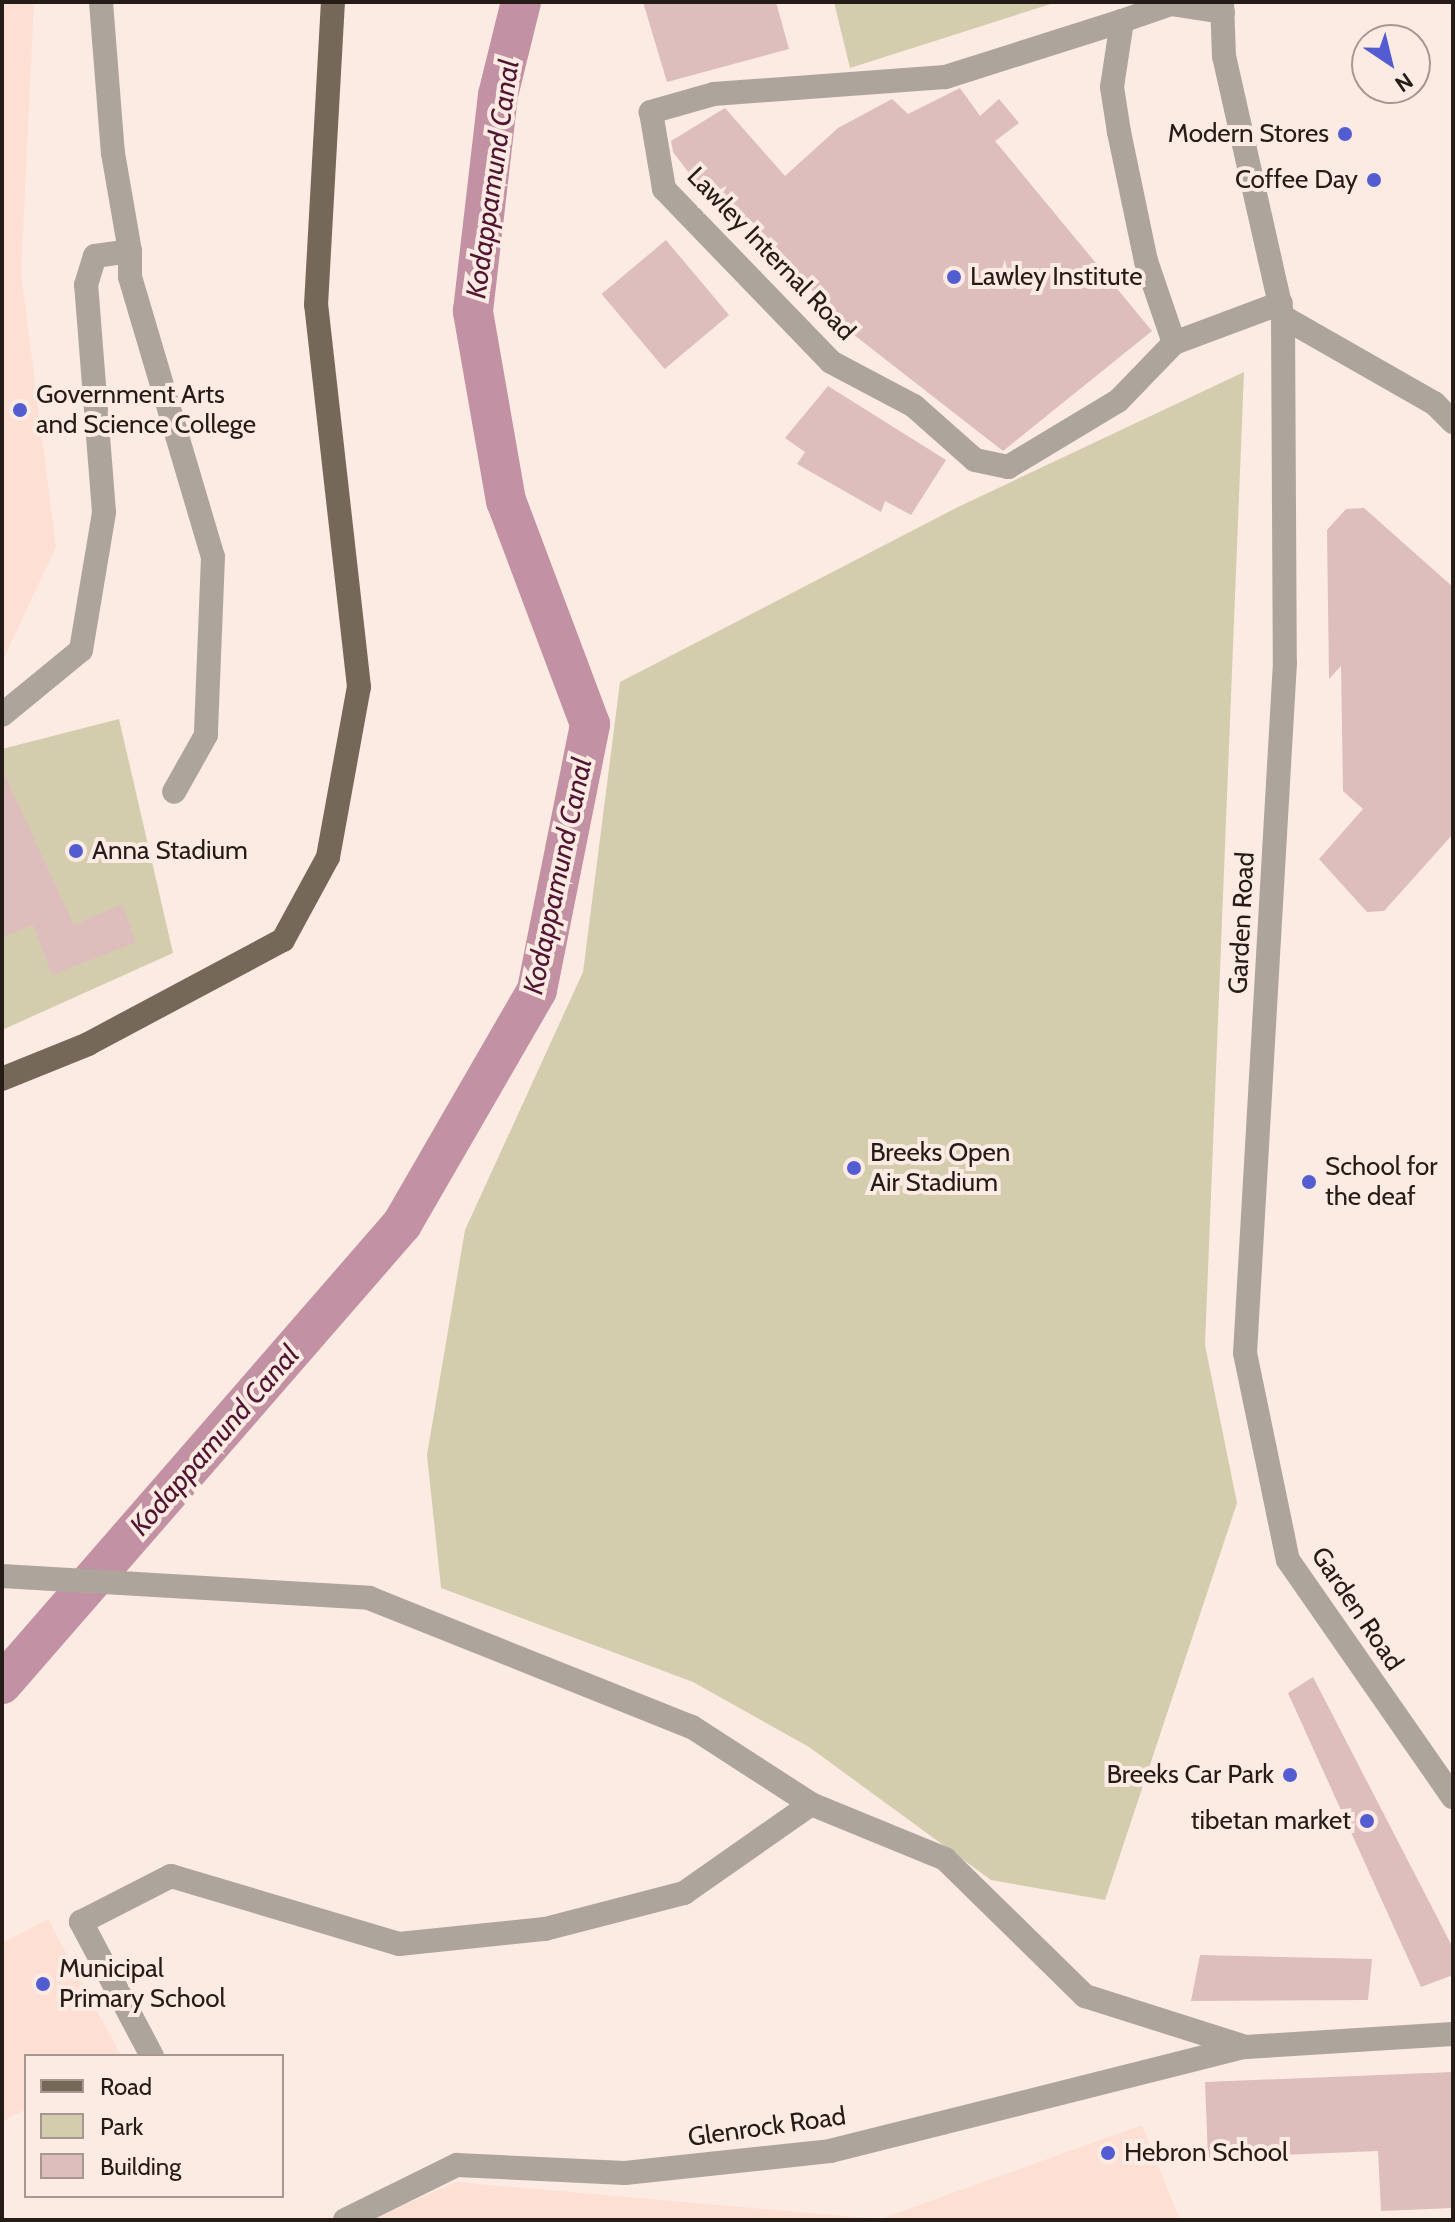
<!DOCTYPE html>
<style>
body{margin:0}
#map{position:relative;width:1455px;height:2222px;overflow:hidden;background:#fcebe3;font-family:Cabin,sans-serif}
div>[style]{position:absolute}
[style*='--x']{left:calc(var(--x)*1px);top:calc(var(--y)*1px);width:calc(var(--w)*1px);rotate:calc(var(--a)*1deg)}
.built>*{inset:0;background:#fde0d3}
.green>*{inset:0;background:#d3cdad}
.canal>*{height:40px;margin:-20px;padding:0 20px;transform-origin:20px;border-radius:20px;background:#c391a4}
.building>*{inset:0;background:#ddbebd;transform-origin:0 0}
.minor>*{height:24px;margin:-12px;padding:0 12px;transform-origin:12px;border-radius:12px;background:#ada59c}
.major>*{height:24px;margin:-12px;padding:0 12px;transform-origin:12px;border-radius:12px;background:#766858}
.dots>*{width:22px;height:22px;translate:-50% -50%;box-sizing:border-box;border:4px solid #fcebe3;border-radius:50%}
span{translate:-50% -50%;white-space:nowrap;text-align:center;line-height:1.15;-webkit-text-stroke:8px #fcebe3;paint-order:stroke}
.poi-label{font-size:26px;color:#251b17}
.right{translate:-100% -50%;text-align:right}
.left{translate:0 -50%;text-align:left}
.street-label{font-size:26px;color:#251b17}
.water-label{font-size:28px;color:#511533;font-style:italic}
.frame{position:absolute;inset:0;border:4px solid #251b17;pointer-events:none}
.legend{position:absolute;left:24px;top:2054px;width:260px;height:144px;box-sizing:border-box;background:#fcebe3;border:2px solid #a69891;margin:0;padding:10px 14px;list-style:none;font-size:24px;color:#251b17}
.legend li{display:flex;align-items:center;gap:16px;height:40px}
.legend b{width:40px;border:2px solid #a69891}
.north{position:absolute;left:1351px;top:24px;width:80px;height:80px;box-sizing:border-box;background:#fcebe3;border:2px solid #a69891;border-radius:50%;rotate:145deg;font-size:22px;font-weight:700;line-height:32px;text-align:center;color:#251b17}
.north::after{content:'';display:block;margin:auto;width:28px;height:36px;background:#545cd2;clip-path:polygon(50% 0,100% 100%,50% 72%,0 100%)}
</style>
<div id="map">
<div class="built">
<div style="clip-path:polygon(2px 2px,34px 2px,21px 273px,56px 547px,2px 662px)"></div>
<div style="clip-path:polygon(48px 1919px,121px 2056px,26px 2056px,26px 2109px,2px 2122px,2px 1943px)"></div>
<div style="clip-path:polygon(1142px 2125px,1180px 2220px,370px 2220px,456px 2182px,880px 2219px)"></div>
</div>
<div class="green">
<div style="clip-path:polygon(834px 2px,1057px 2px,850px 68px)"></div>
<div style="clip-path:polygon(1244px 372px,1205px 1345px,1237px 1503px,1105px 1900px,991px 1880px,809px 1747px,693px 1682px,441px 1588px,427px 1455px,465px 1230px,583px 972px,620px 682px,958px 507px)"></div>
<div style="clip-path:polygon(119px 719px,173px 953px,2px 1030px,2px 749px)"></div>
</div>
<div class="canal">
<div style="--x:2;--y:1684;--w:610;--a:-48.99"></div>
<div style="--x:402;--y:1224;--w:270;--a:-60"></div>
<div style="--x:537;--y:990;--w:271;--a:-78.7"></div>
<div style="--x:590;--y:724;--w:238;--a:-110.6"></div>
<div style="--x:506;--y:501;--w:193;--a:-99.9"></div>
<div style="--x:473;--y:311;--w:217;--a:-83.4"></div>
<div style="--x:498;--y:95;--w:96;--a:-76.1"></div>
</div>
<div class="building">
<div style="clip-path:polygon(643px 2px,776px 2px,789px 49px,667px 82px)"></div>
<div style="clip-path:polygon(960px 88px,980px 116px,999px 99px,1019px 123px,995px 141px,1152px 331px,1003px 451px,849px 331px,740px 212px,727px 223px,673px 152px,671px 141px,725px 108px,785px 176px,838px 128px,892px 99px,908px 114px)"></div>
<div style="left:666px;top:240px;width:98px;height:84px;rotate:50deg"></div>
<div style="clip-path:polygon(828px 386px,946px 460px,911px 515px,885px 501px,881px 512px,797px 464px,805px 452px,785px 438px)"></div>
<div style="clip-path:polygon(1364px 508px,1453px 587px,1453px 834px,1384px 911px,1367px 912px,1319px 859px,1363px 809px,1343px 791px,1341px 666px,1329px 679px,1327px 530px,1346px 509px)"></div>
<div style="clip-path:polygon(2px 769px,74px 925px,122px 904px,136px 942px,52px 975px,33px 925px,2px 937px)"></div>
<div style="clip-path:polygon(1313px 1677px,1453px 1948px,1453px 1975px,1421px 1987px,1288px 1693px)"></div>
<div style="clip-path:polygon(1200px 1955px,1372px 1959px,1368px 2000px,1191px 2001px)"></div>
<div style="clip-path:polygon(1453px 2072px,1453px 2208px,1381px 2211px,1378px 2151px,1208px 2158px,1205px 2082px)"></div>
</div>
<div class="minor">
<div style="--x:101;--y:2;--w:151;--a:85.5"></div>
<div style="--x:113;--y:153;--w:99;--a:80.2"></div>
<div style="--x:1222;--y:2;--w:54;--a:87.9"></div>
<div style="--x:1224;--y:56;--w:268;--a:77.3"></div>
<div style="--x:1283;--y:317;--w:345;--a:89.7"></div>
<div style="--x:1285;--y:662;--w:692;--a:93.31"></div>
<div style="--x:1245;--y:1353;--w:211;--a:78.3"></div>
<div style="--x:1288;--y:1560;--w:289;--a:55.2"></div>
<div style="--x:1223;--y:12;--w:53;--a:-171.3"></div>
<div style="--x:1171;--y:4;--w:52;--a:160.9"></div>
<div style="--x:1122;--y:21;--w:67;--a:98.6"></div>
<div style="--x:1112;--y:87;--w:46;--a:81.2"></div>
<div style="--x:1119;--y:132;--w:132;--a:78.2"></div>
<div style="--x:1146;--y:261;--w:87;--a:71.1"></div>
<div style="--x:1174;--y:343;--w:114;--a:-20.5"></div>
<div style="--x:1122;--y:21;--w:186;--a:162.4"></div>
<div style="--x:945;--y:77;--w:232;--a:175.8"></div>
<div style="--x:714;--y:94;--w:66;--a:164.1"></div>
<div style="--x:651;--y:112;--w:78;--a:80.4"></div>
<div style="--x:664;--y:189;--w:240;--a:46"></div>
<div style="--x:831;--y:362;--w:94;--a:27.9"></div>
<div style="--x:914;--y:406;--w:81;--a:41.5"></div>
<div style="--x:975;--y:460;--w:34;--a:12"></div>
<div style="--x:1008;--y:467;--w:128;--a:-31"></div>
<div style="--x:1118;--y:401;--w:81;--a:-46"></div>
<div style="--x:1283;--y:317;--w:174;--a:29.7"></div>
<div style="--x:1434;--y:403;--w:27;--a:45"></div>
<div style="--x:2;--y:715;--w:102;--a:-39.4"></div>
<div style="--x:81;--y:650;--w:140;--a:-80.5"></div>
<div style="--x:104;--y:512;--w:228;--a:-94.5"></div>
<div style="--x:86;--y:285;--w:30;--a:-73"></div>
<div style="--x:95;--y:256;--w:35;--a:-8"></div>
<div style="--x:130;--y:251;--w:26;--a:90"></div>
<div style="--x:130;--y:277;--w:292;--a:73.5"></div>
<div style="--x:213;--y:557;--w:178;--a:92.3"></div>
<div style="--x:206;--y:735;--w:65;--a:119.3"></div>
<div style="--x:2;--y:1576;--w:368;--a:3.4"></div>
<div style="--x:369;--y:1598;--w:348;--a:21.8"></div>
<div style="--x:692;--y:1727;--w:142;--a:32.9"></div>
<div style="--x:811;--y:1804;--w:145;--a:22.3"></div>
<div style="--x:945;--y:1859;--w:196;--a:44.4"></div>
<div style="--x:1085;--y:1996;--w:169;--a:17.6"></div>
<div style="--x:1246;--y:2047;--w:207;--a:-3.6"></div>
<div style="--x:152;--y:2056;--w:152;--a:-117.9"></div>
<div style="--x:81;--y:1922;--w:101;--a:-27.1"></div>
<div style="--x:171;--y:1876;--w:238;--a:16.6"></div>
<div style="--x:399;--y:1944;--w:147;--a:-5.9"></div>
<div style="--x:545;--y:1929;--w:144;--a:-14.5"></div>
<div style="--x:684;--y:1893;--w:155;--a:-35"></div>
<div style="--x:345;--y:2220;--w:125;--a:-26.2"></div>
<div style="--x:457;--y:2165;--w:168;--a:2.7"></div>
<div style="--x:625;--y:2173;--w:206;--a:-6.1"></div>
<div style="--x:830;--y:2151;--w:427;--a:-14.1"></div>
</div>
<div class="major">
<div style="--x:2;--y:1079;--w:93;--a:-22.1"></div>
<div style="--x:88;--y:1044;--w:221;--a:-28.1"></div>
<div style="--x:283;--y:940;--w:94;--a:-61.5"></div>
<div style="--x:328;--y:857;--w:173;--a:-79.7"></div>
<div style="--x:359;--y:687;--w:384;--a:-96.4"></div>
<div style="--x:316;--y:305;--w:303;--a:-86.8"></div>
</div>
<div class="dots">
<div style="left:1345px;top:134px;background:#545cd2"></div>
<div style="left:1374px;top:180px;background:#545cd2"></div>
<div style="left:954px;top:277px;background:#545cd2"></div>
<div style="left:20px;top:410px;background:#545cd2"></div>
<div style="left:76px;top:851px;background:#545cd2"></div>
<div style="left:854px;top:1168px;background:#545cd2"></div>
<div style="left:1309px;top:1182px;background:#545cd2"></div>
<div style="left:1290px;top:1775px;background:#545cd2"></div>
<div style="left:1367px;top:1821px;background:#545cd2"></div>
<div style="left:43px;top:1984px;background:#545cd2"></div>
<div style="left:1108px;top:2153px;background:#545cd2"></div>
</div>
<div class="poi-label">
<span class="right" style="left:1329px;top:134px">Modern Stores</span>
<span class="right" style="left:1358px;top:180px">Coffee Day</span>
<span class="left" style="left:970px;top:277px">Lawley Institute</span>
<span class="left" style="left:36px;top:410px">Government Arts<br>and Science College</span>
<span class="left" style="left:92px;top:851px">Anna Stadium</span>
<span class="left" style="left:870px;top:1168px">Breeks Open<br>Air Stadium</span>
<span class="left" style="left:1325px;top:1182px">School for<br>the deaf</span>
<span class="right" style="left:1274px;top:1775px">Breeks Car Park</span>
<span class="right" style="left:1351px;top:1821px">tibetan market</span>
<span class="left" style="left:59px;top:1984px">Municipal<br>Primary School</span>
<span class="left" style="left:1124px;top:2153px">Hebron School</span>
</div>
<div class="street-label">
<span style="left:771px;top:254px;rotate:46deg">Lawley Internal Road</span>
<span style="left:1242px;top:923px;rotate:-87deg">Garden Road</span>
<span style="left:1357px;top:1609px;rotate:56deg">Garden Road</span>
<span style="left:767px;top:2127px;rotate:-8deg">Glenrock Road</span>
</div>
<div class="water-label">
<span style="left:492px;top:179px;rotate:-82deg">Kodappamund Canal</span>
<span style="left:557px;top:876px;rotate:-78deg">Kodappamund Canal</span>
<span style="left:214px;top:1440px;rotate:-49deg">Kodappamund Canal</span>
</div>
<div class="frame"></div>
<ul class="legend">
<li><b style="height:10px;background:#766858"></b>Road</li>
<li><b style="height:22px;background:#d3cdad"></b>Park</li>
<li><b style="height:22px;background:#ddbebd"></b>Building</li>
</ul>
<div class="north">N</div>
</div>
